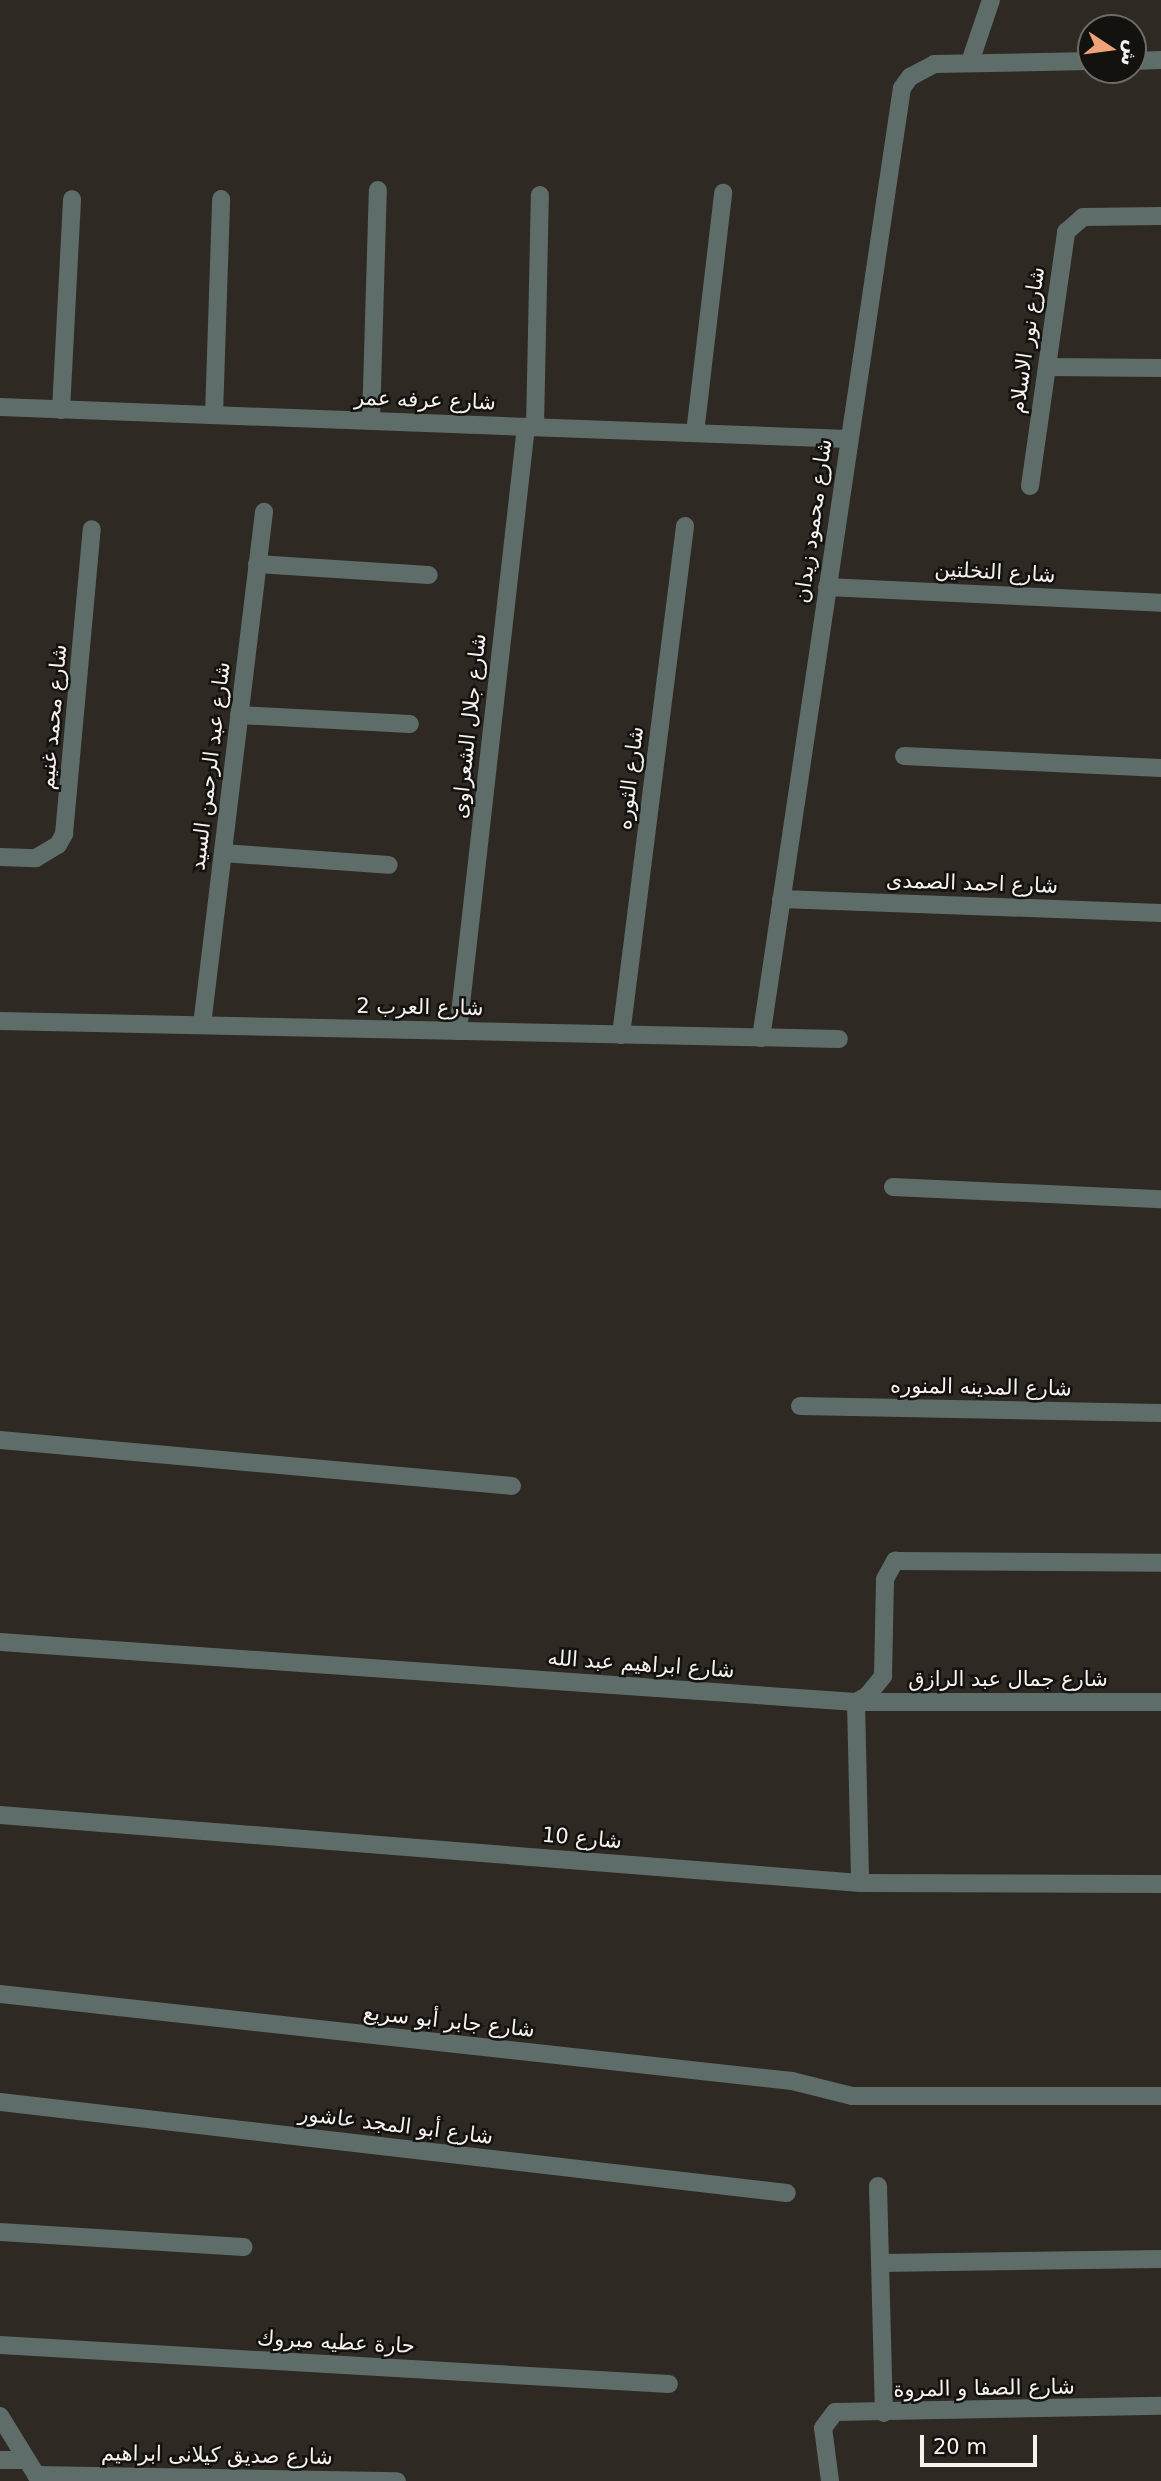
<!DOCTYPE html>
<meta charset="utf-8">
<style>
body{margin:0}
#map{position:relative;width:1161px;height:2481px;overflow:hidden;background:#2e2923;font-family:"DejaVu Sans",Cairo,sans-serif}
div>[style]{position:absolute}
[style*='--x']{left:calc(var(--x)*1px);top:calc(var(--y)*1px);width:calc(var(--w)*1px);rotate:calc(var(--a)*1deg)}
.minor>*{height:18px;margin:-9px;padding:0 9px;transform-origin:9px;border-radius:9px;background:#5e6d6a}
.tertiary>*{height:18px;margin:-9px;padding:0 9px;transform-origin:9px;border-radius:9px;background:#5e6d6a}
span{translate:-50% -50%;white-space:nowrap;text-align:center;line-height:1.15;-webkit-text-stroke:5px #14120f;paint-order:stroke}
.street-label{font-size:21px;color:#f6f2ef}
.north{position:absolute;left:1077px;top:14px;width:70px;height:70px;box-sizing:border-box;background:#14120f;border:2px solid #6e6c69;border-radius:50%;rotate:103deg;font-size:19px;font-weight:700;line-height:28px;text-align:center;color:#f6f2ef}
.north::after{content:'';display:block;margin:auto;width:24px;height:32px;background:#f0a279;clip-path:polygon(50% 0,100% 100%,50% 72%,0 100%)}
.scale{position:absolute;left:920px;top:2435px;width:117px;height:32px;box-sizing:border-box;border:4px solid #f6f2ef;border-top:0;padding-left:9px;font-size:21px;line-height:24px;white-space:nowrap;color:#f6f2ef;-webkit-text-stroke:5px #14120f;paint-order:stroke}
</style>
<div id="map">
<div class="minor">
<div style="--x:1133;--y:61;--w:28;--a:-2"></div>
<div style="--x:970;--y:62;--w:65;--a:-71.3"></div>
<div style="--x:1047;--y:367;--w:114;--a:0.5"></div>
<div style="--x:0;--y:407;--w:849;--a:2.16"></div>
<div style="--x:61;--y:410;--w:211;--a:-87"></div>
<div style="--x:214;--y:415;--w:216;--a:-88.1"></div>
<div style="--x:371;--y:421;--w:231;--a:-88.3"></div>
<div style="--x:535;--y:427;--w:232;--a:-88.8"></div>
<div style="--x:695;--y:433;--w:242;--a:-83.3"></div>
<div style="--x:1030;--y:486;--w:257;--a:-81.9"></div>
<div style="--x:1066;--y:232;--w:23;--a:-41"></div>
<div style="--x:1083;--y:217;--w:78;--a:-0.7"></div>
<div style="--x:257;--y:564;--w:172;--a:3.7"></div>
<div style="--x:827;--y:587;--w:334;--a:2.7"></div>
<div style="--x:239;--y:715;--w:171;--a:3"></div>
<div style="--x:904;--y:756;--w:257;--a:2.7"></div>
<div style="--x:223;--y:853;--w:166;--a:4.1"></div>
<div style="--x:0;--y:857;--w:36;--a:2"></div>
<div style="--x:36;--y:858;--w:26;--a:-31"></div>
<div style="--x:58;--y:845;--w:13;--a:-61"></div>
<div style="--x:64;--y:834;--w:306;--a:-84.8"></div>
<div style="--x:781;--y:899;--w:380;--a:2.1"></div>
<div style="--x:0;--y:1021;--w:839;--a:1.23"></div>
<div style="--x:202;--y:1025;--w:517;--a:-83.11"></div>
<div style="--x:458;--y:1031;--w:608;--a:-83.58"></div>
<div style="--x:621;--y:1035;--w:513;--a:-82.83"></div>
<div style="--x:761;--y:1038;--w:960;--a:-81.56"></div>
<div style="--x:902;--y:88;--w:14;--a:-54"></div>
<div style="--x:910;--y:77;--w:27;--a:-28"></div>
<div style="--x:934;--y:64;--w:157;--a:-1.1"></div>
<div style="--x:893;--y:1187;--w:268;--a:2.6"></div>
<div style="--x:800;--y:1406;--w:361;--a:1.1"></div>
<div style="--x:0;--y:1440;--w:514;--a:5.13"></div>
<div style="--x:0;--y:1642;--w:858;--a:4.01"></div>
<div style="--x:856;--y:1702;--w:305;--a:0"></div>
<div style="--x:856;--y:1702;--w:13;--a:-29"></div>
<div style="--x:867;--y:1696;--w:26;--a:-51"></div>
<div style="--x:883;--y:1676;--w:97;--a:-88.8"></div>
<div style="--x:885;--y:1579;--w:21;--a:-61"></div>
<div style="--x:895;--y:1561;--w:266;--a:0.4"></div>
<div style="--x:856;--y:1702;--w:181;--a:88.7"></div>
<div style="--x:0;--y:1815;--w:863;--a:4.52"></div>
<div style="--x:860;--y:1883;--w:301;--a:0.2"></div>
<div style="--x:0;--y:1994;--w:797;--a:6.27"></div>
<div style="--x:792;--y:2081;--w:62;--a:14"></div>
<div style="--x:852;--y:2096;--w:309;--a:0"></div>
<div style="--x:0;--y:2102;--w:792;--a:6.6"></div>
<div style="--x:878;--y:2186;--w:227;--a:88.5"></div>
<div style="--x:0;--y:2232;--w:244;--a:3.5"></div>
<div style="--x:881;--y:2263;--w:280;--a:-0.8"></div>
<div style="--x:0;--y:2345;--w:670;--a:3.34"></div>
<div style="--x:0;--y:2460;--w:27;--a:0"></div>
<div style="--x:36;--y:2475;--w:361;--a:1"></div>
<div style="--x:830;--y:2481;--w:53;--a:-97.5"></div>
<div style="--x:823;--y:2428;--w:20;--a:-53"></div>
<div style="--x:835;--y:2412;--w:326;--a:-1.1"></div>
</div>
<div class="tertiary">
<div style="--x:0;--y:2416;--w:76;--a:58.4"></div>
</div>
<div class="street-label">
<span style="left:1027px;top:340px;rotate:-82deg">شارع نور الاسلام</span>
<span style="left:425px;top:400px;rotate:2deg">شارع عرفه عمر</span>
<span style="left:813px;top:521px;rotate:-82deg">شارع محمود زيدان</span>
<span style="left:995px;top:572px;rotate:3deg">شارع النخلتين</span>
<span style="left:53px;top:717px;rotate:-85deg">شارع محمد غنيم</span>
<span style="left:469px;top:726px;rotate:-84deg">شارع جلال الشعراوى</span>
<span style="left:210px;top:766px;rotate:-83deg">شارع عبد الرحمن السيد</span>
<span style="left:630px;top:778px;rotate:-83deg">شارع الثوره</span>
<span style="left:972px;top:883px;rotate:2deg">شارع احمد الصمدى</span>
<span style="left:420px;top:1007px;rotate:1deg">شارع العرب 2</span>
<span style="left:981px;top:1387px;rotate:1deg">شارع المدينه المنوره</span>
<span style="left:641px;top:1664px;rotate:4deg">شارع ابراهيم عبد الله</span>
<span style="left:1008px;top:1679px">شارع جمال عبد الرازق</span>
<span style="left:582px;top:1838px;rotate:5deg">شارع 10</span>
<span style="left:449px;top:2021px;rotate:6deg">شارع جابر أبو سريع</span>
<span style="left:396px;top:2125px;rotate:7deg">شارع أبو المجد عاشور</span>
<span style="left:336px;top:2342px;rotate:3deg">حارة عطيه مبروك</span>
<span style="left:984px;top:2388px;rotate:-1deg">شارع الصفا و المروة</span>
<span style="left:217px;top:2455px;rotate:1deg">شارع صديق كيلانى ابراهيم</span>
</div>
<div class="north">ش</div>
<div class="scale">20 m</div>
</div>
